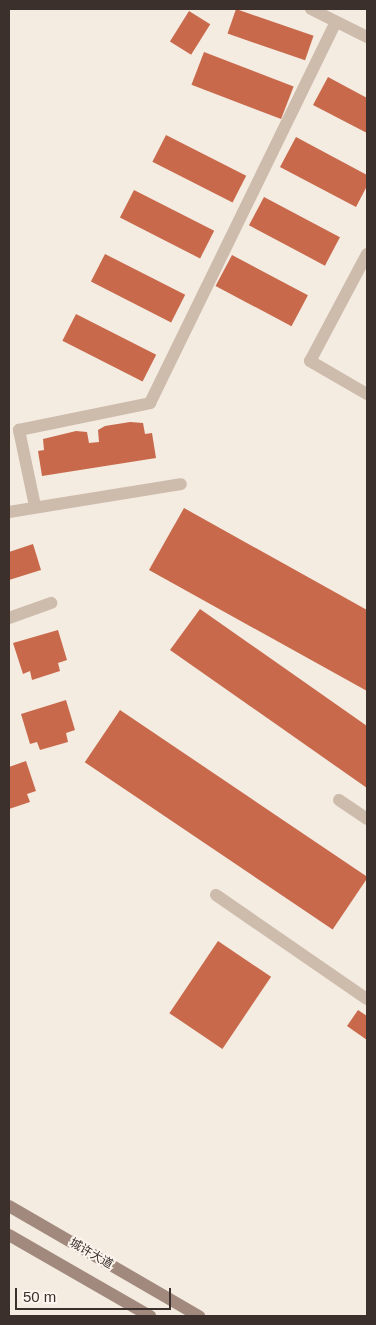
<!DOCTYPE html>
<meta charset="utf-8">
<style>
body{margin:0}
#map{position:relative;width:376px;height:1325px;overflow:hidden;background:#f4ebe1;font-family:Helvetica,"Noto Sans SC",sans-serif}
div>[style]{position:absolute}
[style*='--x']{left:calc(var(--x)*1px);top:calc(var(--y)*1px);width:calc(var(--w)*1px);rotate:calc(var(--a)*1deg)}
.building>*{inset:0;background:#c8694b;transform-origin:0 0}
.service>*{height:12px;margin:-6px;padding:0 6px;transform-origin:6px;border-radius:6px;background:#cdbbac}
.minor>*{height:12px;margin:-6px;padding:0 6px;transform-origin:6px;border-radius:6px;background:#cdbbac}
.tertiary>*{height:12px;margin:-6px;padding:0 6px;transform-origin:6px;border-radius:6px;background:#cdbbac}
.secondary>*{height:12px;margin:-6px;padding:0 6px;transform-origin:6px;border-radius:6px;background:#a18a7d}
span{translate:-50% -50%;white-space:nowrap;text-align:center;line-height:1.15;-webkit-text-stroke:4px #fbf5ee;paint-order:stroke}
.street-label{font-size:12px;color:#3b302b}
.frame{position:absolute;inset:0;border:10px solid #3b302b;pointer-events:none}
.scale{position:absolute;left:15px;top:1288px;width:156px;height:22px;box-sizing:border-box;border:2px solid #3b302b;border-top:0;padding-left:6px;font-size:15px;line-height:18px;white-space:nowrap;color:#3b302b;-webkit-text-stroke:4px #fbf5ee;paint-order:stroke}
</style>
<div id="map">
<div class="building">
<div style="left:236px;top:9px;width:82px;height:26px;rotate:19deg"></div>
<div style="left:189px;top:11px;width:25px;height:36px;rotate:32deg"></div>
<div style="left:204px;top:52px;width:96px;height:35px;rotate:21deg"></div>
<div style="clip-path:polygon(328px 77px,367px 98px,367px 133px,313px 105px)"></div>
<div style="left:166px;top:135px;width:90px;height:30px;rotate:27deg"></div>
<div style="clip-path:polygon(296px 137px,367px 175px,367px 186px,356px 207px,280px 167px)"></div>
<div style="left:134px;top:190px;width:90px;height:31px;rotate:27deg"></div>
<div style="left:264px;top:197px;width:86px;height:32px;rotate:28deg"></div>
<div style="left:105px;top:254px;width:90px;height:31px;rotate:27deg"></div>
<div style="left:232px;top:255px;width:86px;height:35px;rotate:28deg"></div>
<div style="left:76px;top:314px;width:90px;height:30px;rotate:27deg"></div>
<div style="clip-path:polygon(130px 422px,143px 423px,145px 434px,152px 433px,156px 458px,42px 476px,38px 451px,44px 450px,43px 439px,76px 431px,87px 432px,89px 443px,99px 442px,98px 430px,105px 426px)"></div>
<div style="clip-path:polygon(184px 508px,367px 610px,367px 691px,149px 570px)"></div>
<div style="clip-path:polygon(33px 544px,41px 570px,9px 580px,9px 552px)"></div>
<div style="clip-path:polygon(200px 609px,367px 726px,367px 788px,170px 650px)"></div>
<div style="clip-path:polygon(58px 630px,67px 660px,58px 663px,60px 671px,32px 680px,30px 671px,23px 674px,13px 643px)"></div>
<div style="clip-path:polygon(66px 700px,75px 730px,66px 733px,68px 742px,40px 750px,37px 742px,30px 744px,21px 714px)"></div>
<div style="left:120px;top:710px;width:299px;height:63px;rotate:34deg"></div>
<div style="clip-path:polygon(26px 761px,36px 791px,27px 794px,30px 802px,9px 809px,9px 767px)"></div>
<div style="left:218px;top:941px;width:64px;height:87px;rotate:34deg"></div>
<div style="clip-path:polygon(358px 1010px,367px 1016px,367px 1040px,347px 1026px)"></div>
</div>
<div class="service">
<div style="--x:367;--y:254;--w:121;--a:118"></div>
<div style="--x:310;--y:361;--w:66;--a:30.1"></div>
<div style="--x:35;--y:506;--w:78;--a:-101.9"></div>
<div style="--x:19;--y:430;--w:134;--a:-11.6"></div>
<div style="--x:150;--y:403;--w:424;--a:-64"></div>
<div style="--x:9;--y:618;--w:45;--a:-19.7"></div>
<div style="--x:339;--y:800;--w:34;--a:34"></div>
<div style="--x:216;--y:895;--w:183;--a:34.6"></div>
</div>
<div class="minor">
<div style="--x:9;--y:512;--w:174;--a:-9.2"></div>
</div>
<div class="tertiary">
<div style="--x:311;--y:9;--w:63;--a:26.6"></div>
</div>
<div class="secondary">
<div style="--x:9;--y:1206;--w:220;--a:30.1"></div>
<div style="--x:9;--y:1235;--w:163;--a:29.9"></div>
</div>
<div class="street-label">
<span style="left:91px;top:1254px;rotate:30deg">城许大道</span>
</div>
<div class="frame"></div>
<div class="scale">50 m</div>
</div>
